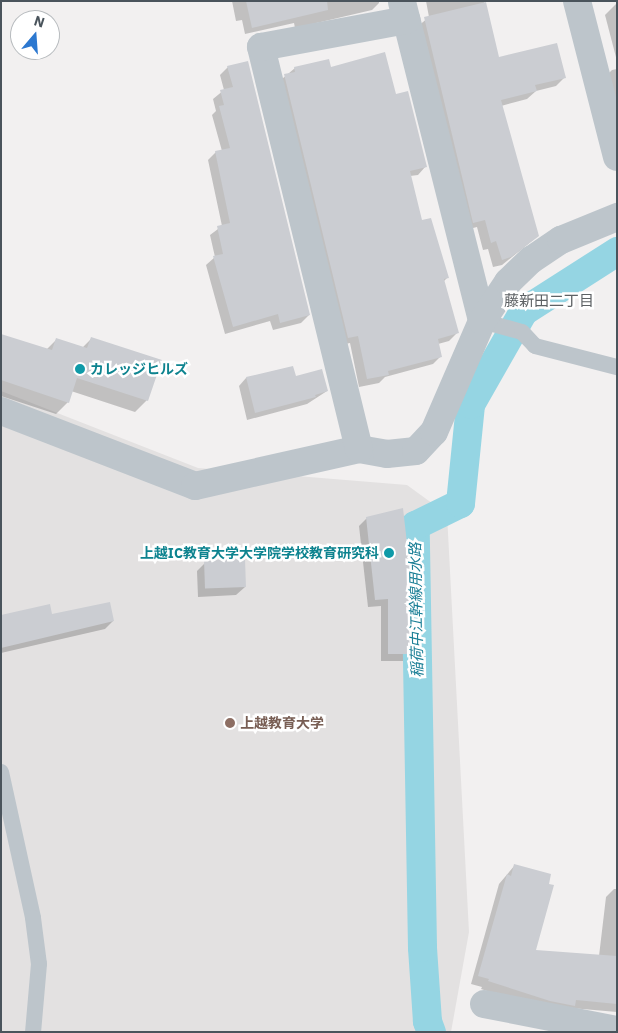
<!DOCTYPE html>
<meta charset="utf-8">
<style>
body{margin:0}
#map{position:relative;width:618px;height:1033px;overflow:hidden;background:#f2f0f0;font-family:"IBM Plex Sans","Noto Sans JP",sans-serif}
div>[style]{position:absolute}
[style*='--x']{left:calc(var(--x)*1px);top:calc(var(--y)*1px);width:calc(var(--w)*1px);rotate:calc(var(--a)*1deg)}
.education>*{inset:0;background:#e3e1e1}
.shadow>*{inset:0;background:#0003}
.canal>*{height:29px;margin:-14.5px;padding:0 14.5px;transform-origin:14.5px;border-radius:14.5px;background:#95d5e3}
.building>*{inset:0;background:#cbcdd2;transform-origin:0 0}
.service>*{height:16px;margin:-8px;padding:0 8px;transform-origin:8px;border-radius:8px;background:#bdc5cb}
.minor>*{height:28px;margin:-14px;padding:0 14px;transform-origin:14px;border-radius:14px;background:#bdc5cb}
.dots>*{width:14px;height:14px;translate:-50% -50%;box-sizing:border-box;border:2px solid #fff;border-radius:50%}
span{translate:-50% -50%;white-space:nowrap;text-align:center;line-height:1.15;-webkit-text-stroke:5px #fff;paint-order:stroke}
.culture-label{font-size:14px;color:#0d838f;font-weight:700}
.left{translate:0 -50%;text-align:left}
.right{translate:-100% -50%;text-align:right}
.education-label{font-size:14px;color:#785e54;font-weight:700}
.neighbourhood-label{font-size:15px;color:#5d6164}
.water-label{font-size:15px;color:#1b7f96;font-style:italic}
.frame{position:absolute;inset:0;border:2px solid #4a545c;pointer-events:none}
.north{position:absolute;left:10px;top:10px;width:50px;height:50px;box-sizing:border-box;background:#fff;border:1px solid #b7bbbe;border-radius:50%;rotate:18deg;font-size:14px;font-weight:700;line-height:20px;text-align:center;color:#4a545c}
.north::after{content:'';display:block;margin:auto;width:18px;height:22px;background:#2c78d0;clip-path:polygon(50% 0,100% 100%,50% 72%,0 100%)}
</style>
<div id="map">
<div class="education">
<div style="clip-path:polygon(1px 391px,198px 468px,407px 485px,447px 514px,469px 932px,451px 1032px,1px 1032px)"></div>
</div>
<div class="shadow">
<div style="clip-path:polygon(232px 1px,379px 1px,379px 3px,372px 10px,295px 28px,294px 23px,245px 34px,242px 20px,236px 21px)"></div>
<div style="clip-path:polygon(426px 1px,484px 1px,498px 59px,564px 78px,556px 86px,536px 91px,527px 99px,501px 106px,538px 236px,502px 265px,493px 267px,488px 249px,483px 250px,477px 227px,465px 230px,417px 27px,429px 17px)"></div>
<div style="clip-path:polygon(616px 4px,617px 4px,617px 61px,605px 15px)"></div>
<div style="clip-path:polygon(228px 67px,309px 315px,301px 323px,273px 330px,270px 321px,225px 334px,206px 265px,215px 257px,210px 235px,222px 226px,208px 160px,216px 152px,222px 151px,212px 115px,216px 111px,213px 99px,224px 90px,220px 75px)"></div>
<div style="clip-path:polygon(295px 68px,330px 68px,395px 96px,426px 166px,418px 175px,410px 176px,421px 222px,448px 277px,443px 282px,457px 333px,449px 341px,438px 344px,441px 356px,433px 364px,385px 377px,379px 383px,359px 387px,350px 343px,340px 345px,276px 84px)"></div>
<div style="clip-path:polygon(617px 69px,617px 143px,601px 81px,612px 70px)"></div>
<div style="clip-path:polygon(1px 335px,46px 350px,56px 340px,82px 348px,91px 339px,147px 400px,135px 412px,71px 391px,68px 402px,56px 414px,1px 396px)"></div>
<div style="clip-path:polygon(292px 367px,295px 378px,327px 391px,307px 404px,247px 420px,239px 386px,246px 378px)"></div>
<div style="clip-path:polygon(367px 518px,412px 653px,404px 661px,381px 661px,381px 606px,368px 607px,359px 526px)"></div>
<div style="clip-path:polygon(205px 563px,245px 587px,236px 595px,198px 597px,197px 571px)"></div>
<div style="clip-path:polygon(1px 616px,51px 616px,113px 621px,105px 629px,1px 653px)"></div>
<div style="clip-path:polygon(515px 865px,534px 951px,599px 956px,606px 897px,614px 889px,617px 889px,617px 1012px,571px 1008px,542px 1009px,481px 989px,482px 987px,471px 984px,499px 884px)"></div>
</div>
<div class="canal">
<div style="--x:431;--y:1032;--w:12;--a:-110"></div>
<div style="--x:427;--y:1021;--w:74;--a:-93.9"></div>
<div style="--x:422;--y:947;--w:422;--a:-91"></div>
<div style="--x:415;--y:525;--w:50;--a:-26.1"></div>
<div style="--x:460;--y:503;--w:100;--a:-84.2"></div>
<div style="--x:470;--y:404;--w:107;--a:-60.3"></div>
<div style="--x:523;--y:311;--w:112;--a:-32.6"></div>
</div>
<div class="building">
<div style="clip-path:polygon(246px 1px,327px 1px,328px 10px,252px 28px)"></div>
<div style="clip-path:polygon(486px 2px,499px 57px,557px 43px,566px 78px,535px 85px,537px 91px,501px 100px,539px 236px,511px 257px,502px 260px,496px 241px,491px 243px,485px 220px,473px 223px,424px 17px)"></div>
<div style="clip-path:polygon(385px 52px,396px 94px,408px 91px,427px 167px,410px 171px,422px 220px,431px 218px,449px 278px,444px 279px,459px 333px,438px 339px,442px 357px,388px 371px,389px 375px,367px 379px,358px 336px,348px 338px,284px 74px,295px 72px,294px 67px,329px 59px,331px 67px)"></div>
<div style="clip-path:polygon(248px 61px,310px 315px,280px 323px,278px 314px,233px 327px,213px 256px,223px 254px,217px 226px,230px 223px,215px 151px,230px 148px,219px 106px,224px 105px,220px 90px,233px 87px,227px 66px)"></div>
<div style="clip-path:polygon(1px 334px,52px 350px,56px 338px,87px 348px,91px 337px,162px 360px,148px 401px,77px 378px,69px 403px,1px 380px)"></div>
<div style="clip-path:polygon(293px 366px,296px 376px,322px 369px,328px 391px,315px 395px,316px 397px,255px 413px,246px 377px)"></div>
<div style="clip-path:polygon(403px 508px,413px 596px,413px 654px,388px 654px,388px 599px,375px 600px,366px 517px)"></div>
<div style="left:245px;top:559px;width:28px;height:41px;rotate:88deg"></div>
<div style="clip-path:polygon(110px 602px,114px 621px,1px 648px,1px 615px,50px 604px,52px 614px)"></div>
<div style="clip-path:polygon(514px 864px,551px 874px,549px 884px,554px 885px,536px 950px,617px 956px,617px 1004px,576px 1000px,575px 1006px,550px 1001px,488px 981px,489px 979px,478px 976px,507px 874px,511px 876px)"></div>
</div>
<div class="service">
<div style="--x:482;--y:321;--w:41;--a:15.4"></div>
<div style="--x:522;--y:332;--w:19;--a:47"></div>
<div style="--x:535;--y:346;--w:85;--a:14.4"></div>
<div style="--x:1;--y:772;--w:149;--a:77.6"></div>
<div style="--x:33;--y:918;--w:46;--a:82.6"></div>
<div style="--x:39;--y:964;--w:68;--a:95"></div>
</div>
<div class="minor">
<div style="--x:577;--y:1;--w:161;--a:75.6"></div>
<div style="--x:402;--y:2;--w:329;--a:75.9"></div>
<div style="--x:1;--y:411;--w:208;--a:21.1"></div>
<div style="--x:195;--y:486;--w:168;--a:-12.7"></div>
<div style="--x:359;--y:449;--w:28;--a:10"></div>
<div style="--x:387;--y:454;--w:29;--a:-6"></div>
<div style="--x:416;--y:451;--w:26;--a:-47"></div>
<div style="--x:434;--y:432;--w:121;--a:-66.6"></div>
<div style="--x:482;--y:321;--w:47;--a:-56.3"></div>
<div style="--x:508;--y:282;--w:32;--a:-44"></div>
<div style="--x:531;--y:260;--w:36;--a:-34"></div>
<div style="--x:561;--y:240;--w:61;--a:-22.3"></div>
<div style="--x:359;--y:449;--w:414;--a:-103.7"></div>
<div style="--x:261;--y:47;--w:148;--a:-10.5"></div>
<div style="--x:484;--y:1004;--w:136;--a:11.1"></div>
</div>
<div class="dots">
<div style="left:80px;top:369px;background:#0f9aa8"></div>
<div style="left:389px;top:553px;background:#0f9aa8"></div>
<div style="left:230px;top:723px;background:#8d6e63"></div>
</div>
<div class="culture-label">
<span class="left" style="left:90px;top:369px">カレッジヒルズ</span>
<span class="right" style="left:379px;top:553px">上越IC教育大学大学院学校教育研究科</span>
</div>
<div class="education-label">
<span class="left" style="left:240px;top:723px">上越教育大学</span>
</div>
<div class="neighbourhood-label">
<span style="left:549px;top:301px">藤新田二丁目</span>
</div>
<div class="water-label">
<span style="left:416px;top:610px;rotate:-91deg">稲荷中江幹線用水路</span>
</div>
<div class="frame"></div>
<div class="north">N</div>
</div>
